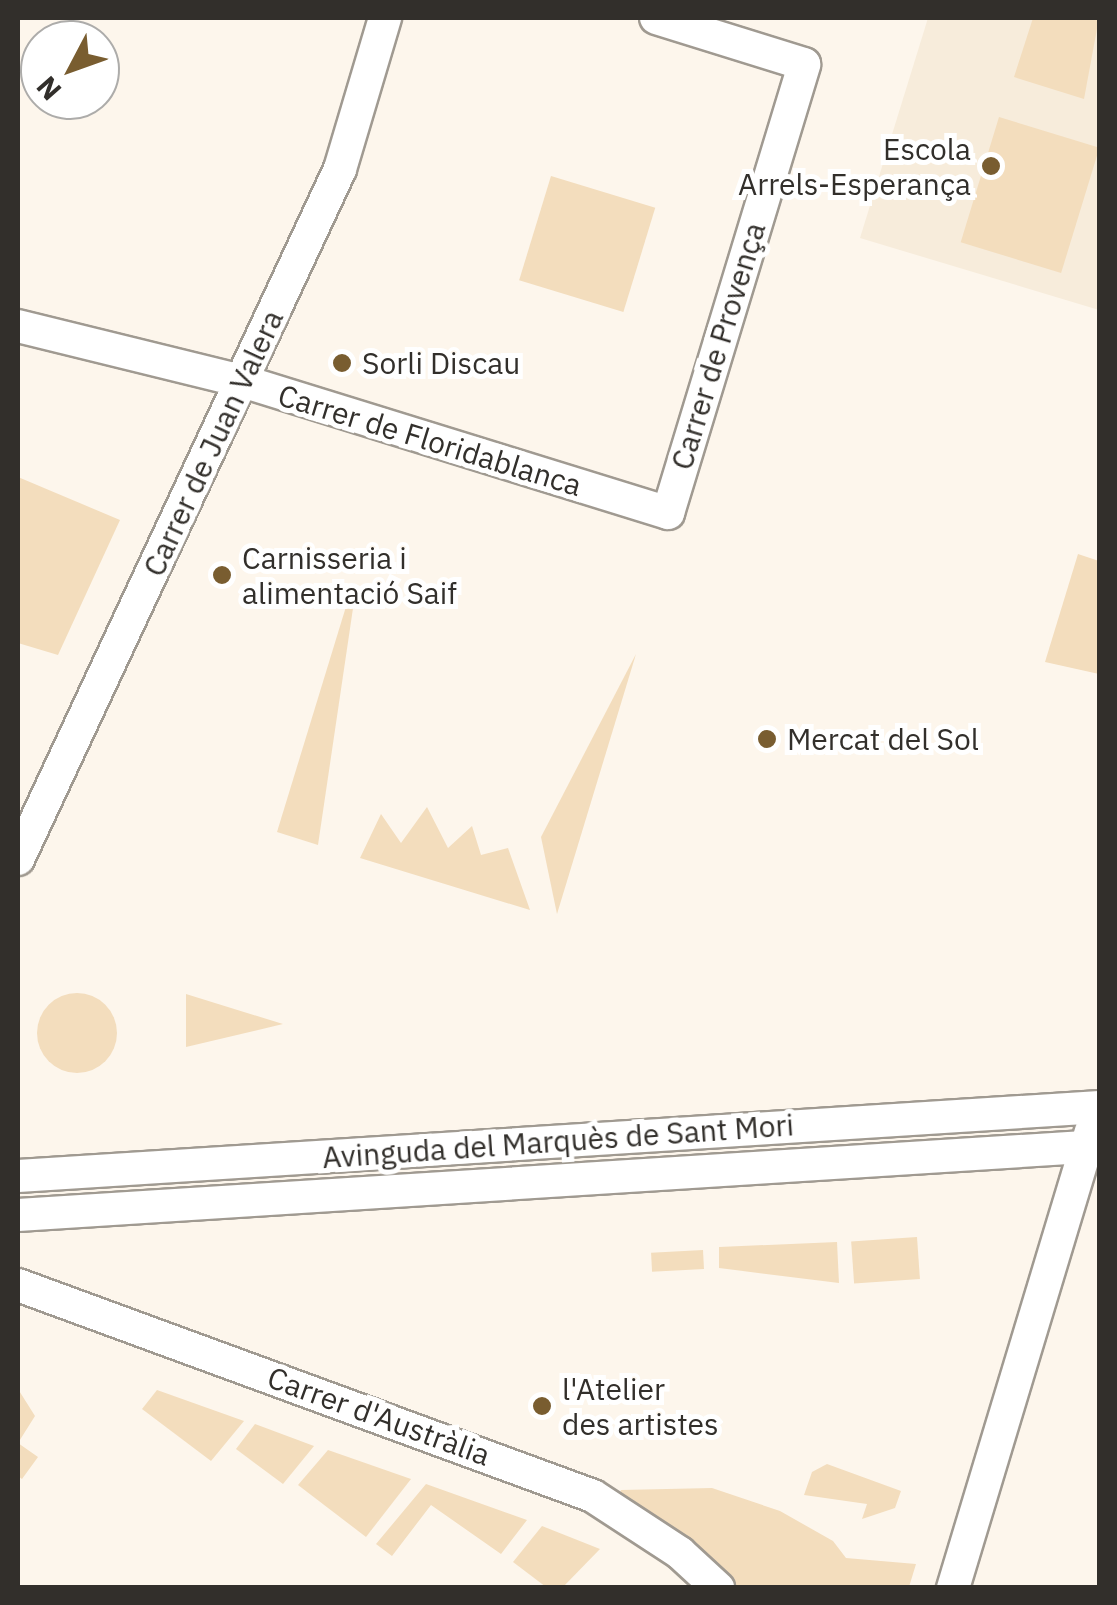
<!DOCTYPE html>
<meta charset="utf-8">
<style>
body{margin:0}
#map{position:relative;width:1117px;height:1605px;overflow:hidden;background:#fdf6ec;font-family:"IBM Plex Sans",sans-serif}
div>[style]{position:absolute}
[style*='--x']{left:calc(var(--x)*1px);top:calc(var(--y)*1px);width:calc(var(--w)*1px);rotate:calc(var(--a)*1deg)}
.built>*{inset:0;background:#f7ecdb}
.green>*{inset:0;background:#f3ddbd;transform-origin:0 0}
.round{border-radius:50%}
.roads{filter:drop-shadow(2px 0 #a09a91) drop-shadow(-2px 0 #a09a91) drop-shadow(0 2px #a09a91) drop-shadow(0 -2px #a09a91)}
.street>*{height:32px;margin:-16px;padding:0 16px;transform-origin:16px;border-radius:16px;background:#fff}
.dots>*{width:28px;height:28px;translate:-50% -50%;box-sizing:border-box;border:5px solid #fff;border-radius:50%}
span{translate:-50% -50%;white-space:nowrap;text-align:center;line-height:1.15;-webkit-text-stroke:10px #fff;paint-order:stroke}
.poi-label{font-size:30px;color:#322f2b}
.right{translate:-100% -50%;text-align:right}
.left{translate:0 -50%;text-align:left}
.street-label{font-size:30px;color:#322f2b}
.frame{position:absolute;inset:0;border:20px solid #322f2b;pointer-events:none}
.north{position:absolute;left:20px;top:20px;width:100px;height:100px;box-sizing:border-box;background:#fff;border:2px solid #adacaa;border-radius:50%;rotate:229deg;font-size:28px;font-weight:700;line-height:40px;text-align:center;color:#322f2b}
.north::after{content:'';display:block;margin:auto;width:35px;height:45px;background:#795d30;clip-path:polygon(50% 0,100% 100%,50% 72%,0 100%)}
</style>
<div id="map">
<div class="built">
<div style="clip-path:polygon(928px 18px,1099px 18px,1099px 310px,860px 238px)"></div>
</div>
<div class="green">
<div style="clip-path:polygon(1033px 18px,1099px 18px,1084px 99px,1014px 77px)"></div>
<div style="left:999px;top:117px;width:105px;height:131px;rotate:17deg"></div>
<div style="left:551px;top:176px;width:109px;height:109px;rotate:17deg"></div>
<div style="clip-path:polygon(18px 477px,120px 520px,58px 655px,18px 643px)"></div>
<div style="clip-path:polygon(1078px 554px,1099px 561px,1099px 674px,1045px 662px)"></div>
<div style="clip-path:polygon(352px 587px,356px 588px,318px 845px,277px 832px)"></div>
<div style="clip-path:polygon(636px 654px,557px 914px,541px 837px)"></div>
<div style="clip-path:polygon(427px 807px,448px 848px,472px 826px,481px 855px,508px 848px,530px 910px,360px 858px,381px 814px,401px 843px)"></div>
<div class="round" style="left:37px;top:993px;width:80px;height:80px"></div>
<div style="clip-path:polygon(186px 994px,283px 1024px,186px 1047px)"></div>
<div style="left:917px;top:1237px;width:42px;height:66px;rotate:86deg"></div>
<div style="clip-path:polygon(837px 1242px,839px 1283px,719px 1268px,719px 1247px)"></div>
<div style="left:703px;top:1250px;width:19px;height:52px;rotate:87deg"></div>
<div style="clip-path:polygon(18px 1389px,35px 1416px,18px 1443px,38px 1457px,22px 1479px,18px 1476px)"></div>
<div style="clip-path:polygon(157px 1390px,244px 1421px,211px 1461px,142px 1409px)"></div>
<div style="clip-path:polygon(255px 1424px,314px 1446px,283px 1484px,236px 1449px)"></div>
<div style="clip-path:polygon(328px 1450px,411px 1479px,366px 1537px,298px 1485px)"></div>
<div style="clip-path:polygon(827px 1464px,901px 1491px,895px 1508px,862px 1519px,867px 1504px,804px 1495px,812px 1472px)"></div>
<div style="clip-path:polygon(426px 1484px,527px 1520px,501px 1554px,431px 1505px,392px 1556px,376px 1544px)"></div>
<div style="clip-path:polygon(712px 1488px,780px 1511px,833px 1541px,846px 1558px,916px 1564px,909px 1587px,730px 1587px,618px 1498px,621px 1490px)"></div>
<div style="clip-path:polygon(542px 1526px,600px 1549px,563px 1587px,546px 1587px,513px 1562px)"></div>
</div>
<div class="roads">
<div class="street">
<div style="--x:18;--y:326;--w:231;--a:13.8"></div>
<div style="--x:242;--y:381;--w:446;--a:17.2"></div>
<div style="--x:668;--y:513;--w:469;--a:-73.1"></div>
<div style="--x:804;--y:64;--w:155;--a:-162.7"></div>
<div style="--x:18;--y:859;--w:761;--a:-64.98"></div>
<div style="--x:340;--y:169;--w:158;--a:-73.4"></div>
<div style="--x:18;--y:1176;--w:1084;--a:-3.65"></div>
<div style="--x:18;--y:1215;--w:1084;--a:-3.65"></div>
<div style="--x:18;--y:1285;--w:612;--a:20.15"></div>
<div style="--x:593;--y:1496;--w:104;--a:33.2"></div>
<div style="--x:680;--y:1553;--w:52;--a:42.6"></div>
<div style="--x:953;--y:1588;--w:477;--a:-73.2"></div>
</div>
</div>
<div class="dots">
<div style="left:991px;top:166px;background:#795d30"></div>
<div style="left:342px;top:363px;background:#795d30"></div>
<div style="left:222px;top:575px;background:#795d30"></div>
<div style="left:767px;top:739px;background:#795d30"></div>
<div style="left:542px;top:1406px;background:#795d30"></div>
</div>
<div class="poi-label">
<span class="right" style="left:971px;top:166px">Escola<br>Arrels-Esperança</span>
<span class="left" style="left:362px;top:363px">Sorli Discau</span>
<span class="left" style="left:242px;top:575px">Carnisseria i<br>alimentació Saif</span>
<span class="left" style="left:787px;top:739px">Mercat del Sol</span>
<span class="left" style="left:562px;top:1406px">l'Atelier<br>des artistes</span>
</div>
<div class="street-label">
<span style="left:718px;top:346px;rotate:-73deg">Carrer de Provença</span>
<span style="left:430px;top:440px;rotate:17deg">Carrer de Floridablanca</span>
<span style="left:213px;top:443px;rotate:-65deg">Carrer de Juan Valera</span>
<span style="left:558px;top:1141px;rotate:-4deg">Avinguda del Marquès de Sant Mori</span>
<span style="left:379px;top:1416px;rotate:20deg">Carrer d'Austràlia</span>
</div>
<div class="frame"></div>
<div class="north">N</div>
</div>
